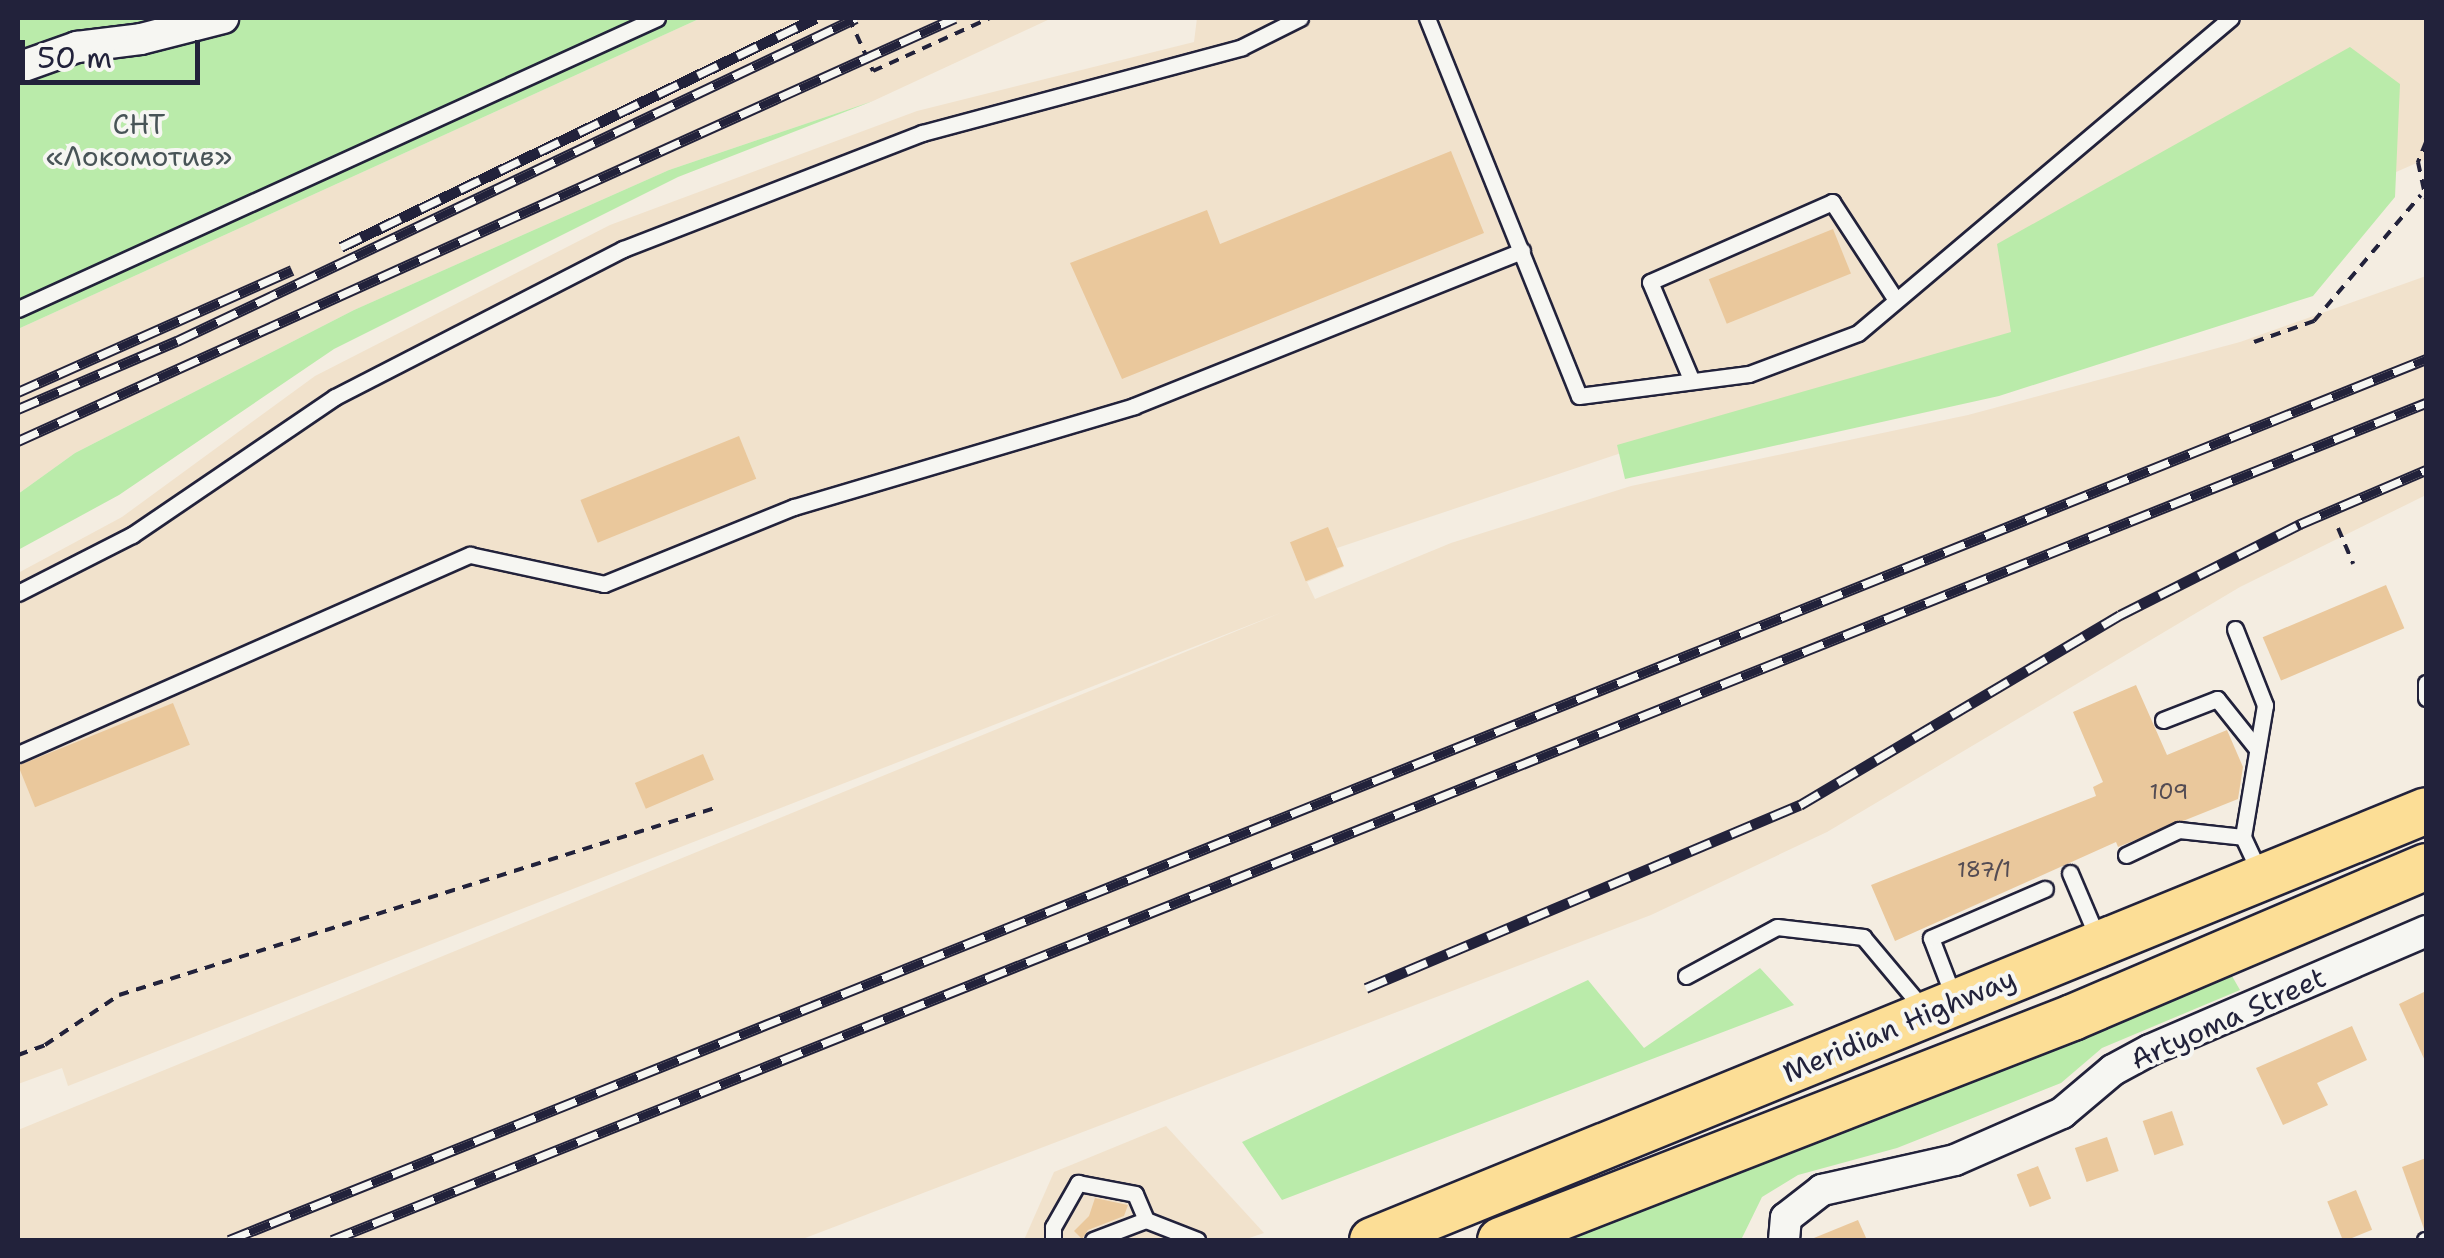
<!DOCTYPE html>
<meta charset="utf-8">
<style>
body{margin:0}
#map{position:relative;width:2444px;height:1258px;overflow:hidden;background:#f4ede1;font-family:"Shantell Sans",sans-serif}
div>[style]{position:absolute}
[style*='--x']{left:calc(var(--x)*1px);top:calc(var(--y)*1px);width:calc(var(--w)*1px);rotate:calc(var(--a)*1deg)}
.built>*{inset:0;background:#f1e2cc}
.green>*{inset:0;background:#baebaa}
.building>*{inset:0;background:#eac89c;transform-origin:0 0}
.path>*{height:4px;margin-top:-2px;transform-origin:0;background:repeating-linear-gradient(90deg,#22223b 0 10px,transparent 0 18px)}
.roads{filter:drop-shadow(2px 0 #22223b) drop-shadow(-2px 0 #22223b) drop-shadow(0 2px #22223b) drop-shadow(0 -2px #22223b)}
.lane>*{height:15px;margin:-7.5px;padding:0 7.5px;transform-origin:7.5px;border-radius:7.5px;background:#f6f6f2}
.street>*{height:30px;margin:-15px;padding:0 15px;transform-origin:15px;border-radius:15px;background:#f6f6f2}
.primary>*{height:45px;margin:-22.5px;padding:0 22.5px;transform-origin:22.5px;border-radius:22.5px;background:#fcde96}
.rail>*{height:11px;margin-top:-5.5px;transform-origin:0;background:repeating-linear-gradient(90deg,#f6f6f2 0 22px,#22223b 0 44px);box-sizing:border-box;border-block:2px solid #22223b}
span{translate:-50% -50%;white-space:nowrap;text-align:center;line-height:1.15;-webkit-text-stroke:8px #f6f6f2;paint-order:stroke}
.number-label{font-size:22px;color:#544c53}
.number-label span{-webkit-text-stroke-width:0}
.park-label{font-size:28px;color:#485457}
.street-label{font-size:28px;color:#22223b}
.frame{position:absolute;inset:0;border:20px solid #22223b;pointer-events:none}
.scale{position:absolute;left:20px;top:40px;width:180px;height:45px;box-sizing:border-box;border:5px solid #22223b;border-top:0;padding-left:12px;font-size:30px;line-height:35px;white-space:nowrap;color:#22223b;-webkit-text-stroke:8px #f6f6f2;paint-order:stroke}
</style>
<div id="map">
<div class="built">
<div style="clip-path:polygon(701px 18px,1052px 18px,873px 101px,669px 170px,354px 310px,75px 453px,18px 494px,18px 329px)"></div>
<div style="clip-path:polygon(1197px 18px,2426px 18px,2426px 159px,2014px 338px,1711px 423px,1337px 548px,1344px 567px,1307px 582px,1315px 599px,1451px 543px,1631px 486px,1968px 415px,2240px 342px,2426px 276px,2426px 495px,2240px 587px,1827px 832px,1651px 915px,800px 1240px,18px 1240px,18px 1130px,1283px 612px,68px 1086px,62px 1068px,18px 1084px,18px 573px,122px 517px,315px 376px,610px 225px,917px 111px,1194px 42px)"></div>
<div style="clip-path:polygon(1166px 1126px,1264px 1233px,1243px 1240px,1024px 1240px,1054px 1172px)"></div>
</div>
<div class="green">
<div style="clip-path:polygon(18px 18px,701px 18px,18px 329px)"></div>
<div style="clip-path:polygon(2350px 47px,2400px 84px,2395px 197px,2313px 296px,1999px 396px,1625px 479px,1617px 445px,2011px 332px,1997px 244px)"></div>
<div style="clip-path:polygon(873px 101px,678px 177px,334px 349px,119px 495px,18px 550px,18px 494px,75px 453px,354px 310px,669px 170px)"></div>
<div style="clip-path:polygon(1760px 968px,1794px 1005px,1282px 1200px,1242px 1142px,1588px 980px,1644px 1048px)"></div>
<div style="clip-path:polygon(2228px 969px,2240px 990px,2102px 1048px,2061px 1083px,1897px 1148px,1798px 1175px,1762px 1197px,1741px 1240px,1547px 1240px)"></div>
</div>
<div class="building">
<div style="clip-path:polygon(1451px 151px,1484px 233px,1122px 379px,1070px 263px,1207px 210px,1220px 244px)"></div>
<div style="left:1833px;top:229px;width:48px;height:134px;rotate:68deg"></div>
<div style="left:739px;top:436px;width:46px;height:171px;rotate:68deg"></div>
<div style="left:1328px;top:527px;width:42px;height:41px;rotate:68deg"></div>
<div style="left:2386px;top:585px;width:47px;height:134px;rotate:67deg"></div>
<div style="clip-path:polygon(2136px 685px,2167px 755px,2227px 730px,2243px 767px,2238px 799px,2118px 847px,2116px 842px,1895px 941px,1871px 885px,2096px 796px,2093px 787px,2103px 782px,2073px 712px)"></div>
<div style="left:173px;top:703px;width:45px;height:167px;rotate:68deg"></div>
<div style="left:703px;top:754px;width:28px;height:74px;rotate:67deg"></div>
<div style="clip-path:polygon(2426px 991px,2426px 1063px,2399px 1004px)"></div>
<div style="clip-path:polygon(2352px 1026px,2367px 1060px,2317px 1083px,2328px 1105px,2283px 1125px,2256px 1068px)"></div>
<div style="left:2172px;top:1111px;width:36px;height:31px;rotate:71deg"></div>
<div style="left:2107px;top:1137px;width:36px;height:34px;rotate:71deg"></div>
<div style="clip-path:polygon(2426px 1158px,2426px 1228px,2424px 1229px,2402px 1167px)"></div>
<div style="left:2038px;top:1166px;width:35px;height:23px;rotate:68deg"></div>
<div style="left:2356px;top:1190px;width:43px;height:31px;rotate:68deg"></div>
<div style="clip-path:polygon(1095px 1198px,1128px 1205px,1124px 1216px,1088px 1230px,1082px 1239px,1074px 1231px,1089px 1216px)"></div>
<div style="clip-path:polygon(1858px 1220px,1867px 1240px,1809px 1240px)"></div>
</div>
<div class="path">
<div style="--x:849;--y:18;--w:58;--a:65.6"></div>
<div style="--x:873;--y:71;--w:128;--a:-24.4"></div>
<div style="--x:2426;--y:142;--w:22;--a:112"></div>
<div style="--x:2418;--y:162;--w:38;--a:78"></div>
<div style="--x:2254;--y:342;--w:64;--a:-19.3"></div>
<div style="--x:2314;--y:321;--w:165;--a:-49.7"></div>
<div style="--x:2338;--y:528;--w:39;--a:67"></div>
<div style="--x:18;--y:1055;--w:29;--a:-20"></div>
<div style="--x:45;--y:1045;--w:89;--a:-34"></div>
<div style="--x:119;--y:995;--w:625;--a:-17.42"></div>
</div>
<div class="roads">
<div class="lane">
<div style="--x:1427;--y:18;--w:407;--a:68.1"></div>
<div style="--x:1579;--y:396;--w:171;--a:-7.4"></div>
<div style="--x:1749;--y:374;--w:116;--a:-20.6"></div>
<div style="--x:1858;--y:333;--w:488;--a:-40.2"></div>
<div style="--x:18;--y:309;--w:702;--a:-24.48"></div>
<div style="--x:1691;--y:379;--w:105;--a:-112.9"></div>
<div style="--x:1650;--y:282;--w:199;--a:-23.7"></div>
<div style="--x:1832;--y:202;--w:117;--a:56.9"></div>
<div style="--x:18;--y:593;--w:128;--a:-27"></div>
<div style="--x:132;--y:535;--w:245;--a:-34.2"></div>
<div style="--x:335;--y:397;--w:324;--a:-27.2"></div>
<div style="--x:623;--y:249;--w:321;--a:-21.2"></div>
<div style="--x:922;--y:133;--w:331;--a:-15"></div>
<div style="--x:1242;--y:47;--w:65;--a:-26.6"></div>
<div style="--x:2235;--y:629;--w:82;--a:68.5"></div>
<div style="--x:2265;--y:705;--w:134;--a:99.5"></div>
<div style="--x:2426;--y:683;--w:15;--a:90"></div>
<div style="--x:2163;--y:720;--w:58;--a:-21.3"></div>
<div style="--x:2217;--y:699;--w:64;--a:51.3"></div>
<div style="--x:18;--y:754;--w:494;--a:-23.8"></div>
<div style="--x:470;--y:555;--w:137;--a:12.2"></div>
<div style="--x:604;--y:584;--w:205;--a:-22.1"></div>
<div style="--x:794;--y:507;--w:355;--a:-16.5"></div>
<div style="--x:1134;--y:406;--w:418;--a:-21.8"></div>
<div style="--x:2126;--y:855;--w:59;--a:-25.3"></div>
<div style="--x:2179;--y:830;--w:64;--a:6.2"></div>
<div style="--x:2243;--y:837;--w:38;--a:65"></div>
<div style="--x:2070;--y:873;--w:72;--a:67"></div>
<div style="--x:1686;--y:976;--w:103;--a:-28.3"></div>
<div style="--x:1777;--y:927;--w:87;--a:6.6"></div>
<div style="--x:1863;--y:937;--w:97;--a:50"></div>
<div style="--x:1954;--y:998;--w:64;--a:-111"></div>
<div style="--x:1931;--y:938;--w:124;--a:-23.3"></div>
<div style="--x:1053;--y:1240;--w:13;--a:-90"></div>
<div style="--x:1053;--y:1227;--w:51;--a:-60.4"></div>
<div style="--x:1078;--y:1183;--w:58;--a:10.9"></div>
<div style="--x:1135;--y:1194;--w:28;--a:67"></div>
<div style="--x:1093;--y:1240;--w:57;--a:-20.7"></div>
<div style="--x:1146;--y:1220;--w:55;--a:21.4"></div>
<div style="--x:2425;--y:1240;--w:1;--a:0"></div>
</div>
<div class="street">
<div style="--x:18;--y:68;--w:63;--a:-19.6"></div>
<div style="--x:77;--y:47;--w:64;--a:-7.1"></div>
<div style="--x:141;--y:39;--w:85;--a:-14.4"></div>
<div style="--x:1784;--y:1240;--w:22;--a:-85"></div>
<div style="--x:1786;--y:1218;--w:46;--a:-37.9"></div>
<div style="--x:1822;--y:1190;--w:136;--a:-12.7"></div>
<div style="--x:1955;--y:1160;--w:117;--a:-23.7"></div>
<div style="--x:2062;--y:1113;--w:67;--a:-40.1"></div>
<div style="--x:2113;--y:1070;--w:42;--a:-28.4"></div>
<div style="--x:2150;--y:1050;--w:301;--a:-23.3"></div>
</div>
<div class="primary">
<div style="--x:1372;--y:1240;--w:1138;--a:-22.19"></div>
<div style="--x:1500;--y:1240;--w:614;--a:-21.3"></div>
<div style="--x:2072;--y:1017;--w:385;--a:-23.1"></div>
</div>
</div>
<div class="rail">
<div style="--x:341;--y:247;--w:527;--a:-25.74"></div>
<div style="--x:18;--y:392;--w:300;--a:-24"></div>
<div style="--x:18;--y:409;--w:173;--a:-23.2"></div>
<div style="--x:177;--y:341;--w:752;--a:-25.44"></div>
<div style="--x:18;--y:441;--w:1028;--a:-24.3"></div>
<div style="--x:1366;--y:988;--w:471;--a:-22.9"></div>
<div style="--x:1800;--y:805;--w:372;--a:-30.7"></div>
<div style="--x:2120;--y:615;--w:202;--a:-26.8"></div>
<div style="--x:2300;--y:524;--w:137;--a:-23.2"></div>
<div style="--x:229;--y:1240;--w:2367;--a:-21.85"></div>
<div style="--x:332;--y:1240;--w:2255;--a:-21.79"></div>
</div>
<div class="number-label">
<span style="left:2169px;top:792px">109</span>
<span style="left:1984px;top:870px">187/1</span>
</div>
<div class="park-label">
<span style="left:139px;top:140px">СНТ<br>«Локомотив»</span>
</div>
<div class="street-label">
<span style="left:2228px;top:1018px;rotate:-24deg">Artyoma Street</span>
<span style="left:1899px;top:1025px;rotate:-23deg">Meridian Highway</span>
</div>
<div class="frame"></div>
<div class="scale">50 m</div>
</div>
